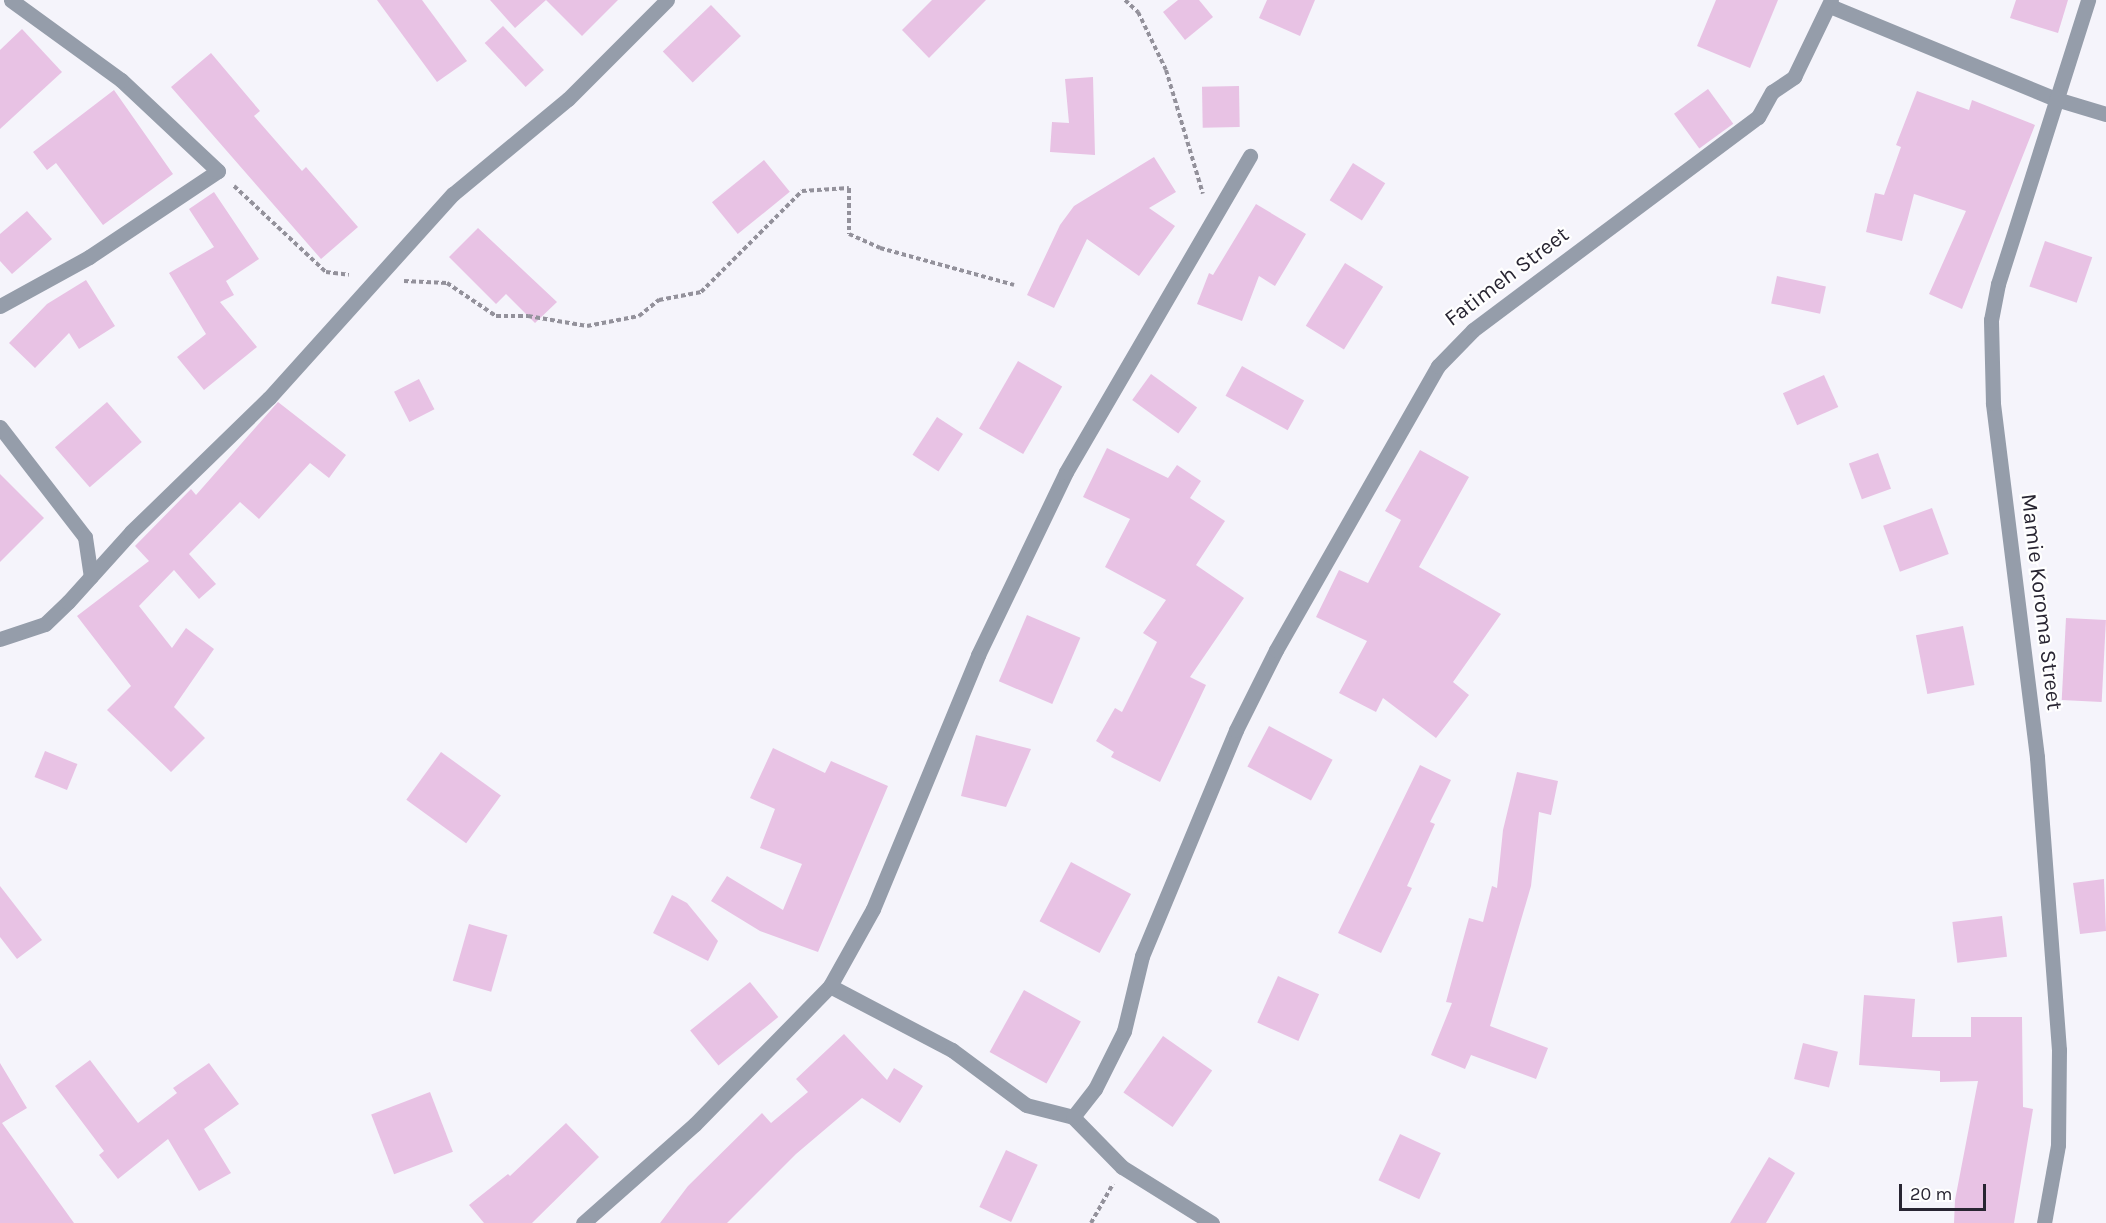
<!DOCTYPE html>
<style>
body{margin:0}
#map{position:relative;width:2106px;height:1223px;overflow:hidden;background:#f5f4fb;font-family:Karla,sans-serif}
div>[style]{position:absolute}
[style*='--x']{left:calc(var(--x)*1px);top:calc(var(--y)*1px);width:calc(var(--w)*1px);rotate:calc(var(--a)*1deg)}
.building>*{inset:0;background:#e8c2e4;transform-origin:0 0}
.path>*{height:4px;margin-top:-2px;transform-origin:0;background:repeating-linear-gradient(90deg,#93919b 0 4.5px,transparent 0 7.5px)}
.street>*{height:15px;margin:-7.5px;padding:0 7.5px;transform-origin:7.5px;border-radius:7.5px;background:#959daa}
span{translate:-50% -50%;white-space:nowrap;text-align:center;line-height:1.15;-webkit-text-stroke:4.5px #fff;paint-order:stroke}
.street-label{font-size:22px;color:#282532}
.scale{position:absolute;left:1899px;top:1184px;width:87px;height:27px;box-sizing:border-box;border:3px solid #282532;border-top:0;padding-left:8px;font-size:18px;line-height:21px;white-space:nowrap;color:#282532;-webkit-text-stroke:4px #fff;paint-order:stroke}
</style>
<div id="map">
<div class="building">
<div style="clip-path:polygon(377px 0,422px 0,467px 61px,437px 82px)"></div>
<div style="clip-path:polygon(490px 0,618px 0,582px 36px,546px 0,515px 28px)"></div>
<div style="clip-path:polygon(932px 0,986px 0,929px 58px,902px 30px)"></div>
<div style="clip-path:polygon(1178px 0,1199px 0,1213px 17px,1185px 40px,1163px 12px)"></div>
<div style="clip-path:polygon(1267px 0,1315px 0,1300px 36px,1259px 18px)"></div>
<div style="clip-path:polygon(1716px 0,1778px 0,1750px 68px,1697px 46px)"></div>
<div style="clip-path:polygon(2016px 0,2068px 0,2058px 33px,2010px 18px)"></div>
<div style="left:711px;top:5px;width:43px;height:67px;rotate:46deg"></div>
<div style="left:503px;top:26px;width:60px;height:25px;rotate:47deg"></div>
<div style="clip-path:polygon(22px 29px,62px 72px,0 129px,0 50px)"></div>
<div style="clip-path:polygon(211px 53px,260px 111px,254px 116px,302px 171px,306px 167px,358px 227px,321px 259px,171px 87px)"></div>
<div style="clip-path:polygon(1093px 77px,1095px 155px,1050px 152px,1052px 122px,1069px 123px,1065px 79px)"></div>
<div style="left:1239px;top:86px;width:41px;height:37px;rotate:89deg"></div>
<div style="left:1708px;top:89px;width:43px;height:42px;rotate:54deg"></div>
<div style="clip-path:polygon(114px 90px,173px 174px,103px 225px,56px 163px,47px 170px,33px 152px)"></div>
<div style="clip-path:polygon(1917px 91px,1969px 110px,1972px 100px,2035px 125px,1962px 309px,1929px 294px,1966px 211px,1914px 194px,1902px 241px,1866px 232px,1875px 193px,1884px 195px,1901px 147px,1896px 145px)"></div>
<div style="clip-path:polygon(1154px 157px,1176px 192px,1149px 208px,1175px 226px,1139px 276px,1087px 239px,1054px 308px,1027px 295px,1060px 225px,1074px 206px)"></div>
<div style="left:764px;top:160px;width:41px;height:67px;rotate:51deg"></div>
<div style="left:1353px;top:163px;width:38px;height:44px;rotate:32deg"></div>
<div style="clip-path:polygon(214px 192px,259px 259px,226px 281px,234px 295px,220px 302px,257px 347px,204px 390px,177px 357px,206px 334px,169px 273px,214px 247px,189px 209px)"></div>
<div style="clip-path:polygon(1256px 204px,1306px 234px,1275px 286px,1259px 276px,1242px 321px,1197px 304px,1209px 273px,1213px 275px)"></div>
<div style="clip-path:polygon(27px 211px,52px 239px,12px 274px,0 261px,0 234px)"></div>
<div style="clip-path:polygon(478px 228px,557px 302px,535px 323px,506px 294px,496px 304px,449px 257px)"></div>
<div style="left:2045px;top:241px;width:50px;height:48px;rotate:19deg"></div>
<div style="left:1345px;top:263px;width:45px;height:74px;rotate:32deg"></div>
<div style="left:1777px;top:276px;width:50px;height:28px;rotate:12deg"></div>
<div style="clip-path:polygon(86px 280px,115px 326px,79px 349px,69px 333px,35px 368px,9px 343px,47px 304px)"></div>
<div style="left:1018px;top:361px;width:51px;height:78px;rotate:30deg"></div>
<div style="left:1242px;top:366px;width:71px;height:34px;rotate:29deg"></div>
<div style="left:1151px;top:374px;width:57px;height:32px;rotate:36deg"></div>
<div style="left:1824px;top:375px;width:35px;height:45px;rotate:66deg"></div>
<div style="left:419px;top:379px;width:34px;height:28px;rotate:63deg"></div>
<div style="left:107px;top:402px;width:53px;height:69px;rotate:49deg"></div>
<div style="clip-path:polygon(278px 402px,346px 455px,329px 478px,310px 463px,259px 519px,240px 502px,189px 554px,216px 584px,199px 599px,174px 570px,139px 606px,172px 648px,186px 628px,214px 649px,174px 707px,205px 738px,171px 772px,107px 710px,131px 686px,77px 616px,149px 561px,135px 546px,191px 489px,196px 495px)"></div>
<div style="left:937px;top:417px;width:31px;height:45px;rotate:33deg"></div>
<div style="clip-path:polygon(1107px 448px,1168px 478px,1177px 465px,1201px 481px,1190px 498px,1225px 521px,1196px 565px,1244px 598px,1190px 677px,1206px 685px,1160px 782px,1111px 757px,1114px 752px,1096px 741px,1115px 708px,1122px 712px,1157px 642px,1143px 633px,1166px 600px,1105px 567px,1130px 519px,1083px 497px)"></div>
<div style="clip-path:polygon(1420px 450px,1469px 477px,1419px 567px,1501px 614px,1453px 682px,1469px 695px,1436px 738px,1383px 698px,1376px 712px,1339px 693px,1367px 641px,1316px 617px,1339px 570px,1368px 583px,1401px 520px,1385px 511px)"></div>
<div style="left:1878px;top:453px;width:38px;height:31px;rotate:70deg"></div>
<div style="clip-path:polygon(0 474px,44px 518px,0 562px)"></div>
<div style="left:1932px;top:508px;width:49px;height:52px;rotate:70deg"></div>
<div style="left:1027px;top:615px;width:58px;height:72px;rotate:23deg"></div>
<div style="left:2066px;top:618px;width:40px;height:82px;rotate:3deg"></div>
<div style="left:1963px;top:626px;width:60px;height:48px;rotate:79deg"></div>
<div style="left:1269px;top:726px;width:72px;height:46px;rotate:28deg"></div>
<div style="clip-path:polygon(976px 735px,1031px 749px,1006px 807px,961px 796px)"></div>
<div style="clip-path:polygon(773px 748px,825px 773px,831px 761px,888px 786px,818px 952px,760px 931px,711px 901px,727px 876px,783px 910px,802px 864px,760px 848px,775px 809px,750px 798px)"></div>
<div style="left:45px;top:751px;width:35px;height:28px;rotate:22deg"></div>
<div style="left:441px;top:752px;width:74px;height:59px;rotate:36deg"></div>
<div style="clip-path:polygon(1420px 765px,1451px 780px,1430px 822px,1435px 824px,1407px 886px,1412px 888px,1381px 953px,1338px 933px)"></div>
<div style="clip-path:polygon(1517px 772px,1558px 781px,1551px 815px,1539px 812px,1531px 886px,1490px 1026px,1548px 1048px,1536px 1079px,1471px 1055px,1465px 1069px,1431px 1055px,1452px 1003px,1446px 1002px,1469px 918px,1483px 922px,1492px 886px,1497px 888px,1503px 830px)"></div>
<div style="left:1071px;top:862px;width:68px;height:67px;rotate:28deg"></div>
<div style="clip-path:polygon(2104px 879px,2106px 931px,2080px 934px,2073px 883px)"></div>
<div style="clip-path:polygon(0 886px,42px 940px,17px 959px,0 937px)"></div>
<div style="clip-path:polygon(672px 895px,687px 903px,718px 941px,708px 961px,653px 933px)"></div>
<div style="left:2002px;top:916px;width:41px;height:50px;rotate:83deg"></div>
<div style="left:469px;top:924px;width:40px;height:59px;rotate:16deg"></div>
<div style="left:1278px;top:976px;width:45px;height:51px;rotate:24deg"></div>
<div style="left:750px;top:982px;width:45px;height:77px;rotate:51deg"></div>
<div style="left:1024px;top:990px;width:65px;height:71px;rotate:29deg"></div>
<div style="clip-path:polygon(1864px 995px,1915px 999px,1912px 1037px,1971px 1037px,1971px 1017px,2022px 1017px,2023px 1107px,2033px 1109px,2014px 1223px,1954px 1223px,1955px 1200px,1978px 1081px,1940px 1082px,1940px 1071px,1859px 1065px)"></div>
<div style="clip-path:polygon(844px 1034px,887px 1080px,894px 1068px,923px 1086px,900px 1123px,862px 1098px,796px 1154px,727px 1223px,660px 1223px,688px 1186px,762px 1113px,771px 1123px,808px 1092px,796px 1079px)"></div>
<div style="left:1163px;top:1036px;width:60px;height:69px;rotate:35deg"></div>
<div style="left:1803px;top:1043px;width:36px;height:37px;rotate:14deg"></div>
<div style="clip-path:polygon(90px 1060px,138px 1123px,177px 1093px,173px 1088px,209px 1063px,239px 1104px,204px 1129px,231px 1173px,199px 1191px,168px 1139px,118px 1179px,99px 1155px,104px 1151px,55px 1086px)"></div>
<div style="clip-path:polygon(0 1063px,27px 1108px,2px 1123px,74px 1223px,0 1223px)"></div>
<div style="left:430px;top:1092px;width:64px;height:63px;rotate:69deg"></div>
<div style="clip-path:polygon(566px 1123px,599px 1157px,532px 1223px,484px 1223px,469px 1205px,508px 1174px,510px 1176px)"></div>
<div style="left:1400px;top:1134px;width:45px;height:51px;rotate:25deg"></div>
<div style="left:1006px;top:1150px;width:35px;height:63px;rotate:25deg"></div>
<div style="clip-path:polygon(1769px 1157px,1795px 1173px,1766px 1223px,1730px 1223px)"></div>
</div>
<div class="path">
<div style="--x:1125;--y:0;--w:18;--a:43"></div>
<div style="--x:1138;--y:12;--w:64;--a:64.2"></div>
<div style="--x:1166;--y:70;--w:129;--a:73.4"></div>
<div style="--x:234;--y:186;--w:126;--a:43.1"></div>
<div style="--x:326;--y:272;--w:23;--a:7"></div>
<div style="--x:404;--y:281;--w:43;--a:2.7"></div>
<div style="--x:447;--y:283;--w:59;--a:34"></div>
<div style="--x:496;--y:316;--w:32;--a:0"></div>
<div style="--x:528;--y:316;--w:60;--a:9.6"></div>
<div style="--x:587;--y:326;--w:53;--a:-10.9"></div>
<div style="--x:639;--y:316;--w:26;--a:-39"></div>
<div style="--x:659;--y:300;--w:43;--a:-10.8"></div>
<div style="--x:701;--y:292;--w:143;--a:-45"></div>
<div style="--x:802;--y:191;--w:47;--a:-3.7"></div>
<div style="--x:849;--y:188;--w:46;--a:90"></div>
<div style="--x:849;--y:234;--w:34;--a:24"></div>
<div style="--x:880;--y:248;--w:139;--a:15.4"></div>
<div style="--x:1091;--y:1223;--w:45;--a:-60.6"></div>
</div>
<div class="street">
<div style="--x:1830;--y:6;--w:244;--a:22.4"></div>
<div style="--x:2056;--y:99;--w:52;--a:16.7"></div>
<div style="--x:0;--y:306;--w:102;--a:-28.8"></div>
<div style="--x:89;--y:257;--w:155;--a:-33.7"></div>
<div style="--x:218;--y:171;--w:133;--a:-136.8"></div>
<div style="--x:121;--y:80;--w:136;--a:-144"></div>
<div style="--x:0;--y:427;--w:139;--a:52.3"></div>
<div style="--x:85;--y:537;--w:40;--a:81.5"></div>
<div style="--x:0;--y:639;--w:47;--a:-18.4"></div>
<div style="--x:45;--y:624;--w:32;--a:-44"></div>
<div style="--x:68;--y:602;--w:94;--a:-48"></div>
<div style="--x:131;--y:532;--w:192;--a:-44.2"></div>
<div style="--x:269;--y:398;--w:275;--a:-48"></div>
<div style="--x:453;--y:194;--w:149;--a:-39.6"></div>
<div style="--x:568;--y:99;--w:140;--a:-45"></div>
<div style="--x:830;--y:986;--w:138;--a:27.7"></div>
<div style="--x:952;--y:1050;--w:92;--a:36.6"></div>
<div style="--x:1026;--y:1105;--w:49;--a:14.3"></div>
<div style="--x:1073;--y:1117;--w:70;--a:45.6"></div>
<div style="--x:1122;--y:1167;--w:106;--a:31.9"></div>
<div style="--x:1073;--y:1117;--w:36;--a:-52"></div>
<div style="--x:1095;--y:1089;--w:65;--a:-63.4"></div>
<div style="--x:1124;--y:1031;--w:77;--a:-76.5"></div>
<div style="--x:1142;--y:956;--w:245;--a:-67.4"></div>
<div style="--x:1236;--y:730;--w:89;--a:-63.4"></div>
<div style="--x:1276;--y:650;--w:327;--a:-60.3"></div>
<div style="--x:1438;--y:366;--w:50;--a:-45.8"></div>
<div style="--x:1473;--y:330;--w:356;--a:-36.8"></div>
<div style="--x:1758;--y:117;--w:29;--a:-61"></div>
<div style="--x:1772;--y:92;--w:27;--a:-34"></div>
<div style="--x:1794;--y:77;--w:85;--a:-64.3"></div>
<div style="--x:583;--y:1223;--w:149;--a:-41.5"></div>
<div style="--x:695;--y:1124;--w:193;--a:-45.6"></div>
<div style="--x:830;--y:986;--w:88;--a:-60.8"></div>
<div style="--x:873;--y:909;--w:275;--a:-67.5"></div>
<div style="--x:978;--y:655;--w:203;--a:-64.3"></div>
<div style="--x:1066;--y:472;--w:366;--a:-59.8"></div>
<div style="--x:2044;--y:1223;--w:79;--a:-79.8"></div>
<div style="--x:2058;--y:1145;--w:95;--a:-89.4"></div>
<div style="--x:2059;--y:1050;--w:294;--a:-94.3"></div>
<div style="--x:2037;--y:757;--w:357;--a:-97.1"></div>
<div style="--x:1993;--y:403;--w:83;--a:-91.4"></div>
<div style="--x:1991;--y:320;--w:37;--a:-79"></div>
<div style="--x:1998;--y:284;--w:298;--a:-72.4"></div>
</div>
<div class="street-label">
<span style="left:1507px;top:277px;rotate:-37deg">Fatimeh Street</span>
<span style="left:2041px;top:602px;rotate:83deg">Mamie Koroma Street</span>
</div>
<div class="scale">20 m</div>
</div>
